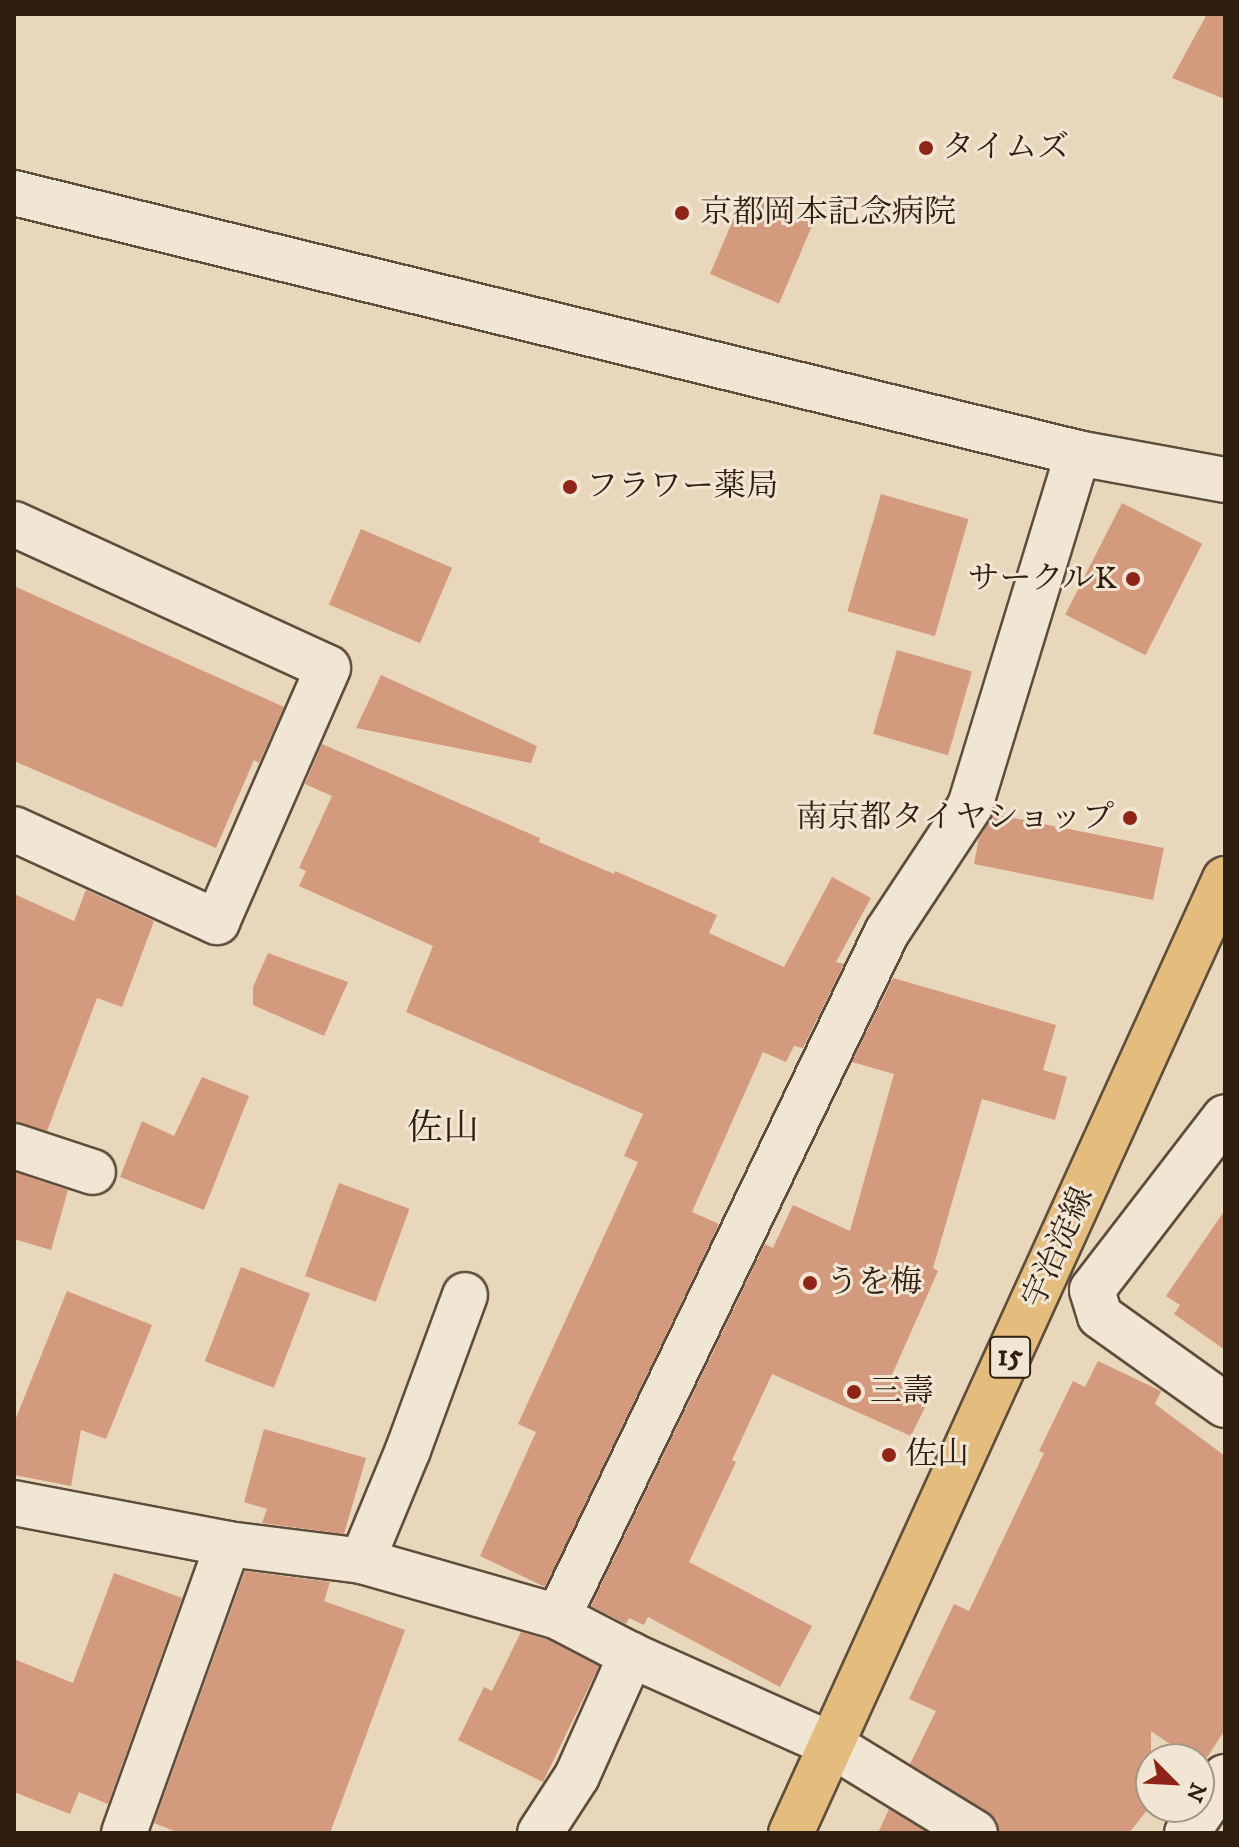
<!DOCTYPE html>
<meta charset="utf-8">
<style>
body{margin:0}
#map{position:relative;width:1239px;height:1847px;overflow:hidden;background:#e9d7bb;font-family:"IM FELL DW Pica","Noto Serif JP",serif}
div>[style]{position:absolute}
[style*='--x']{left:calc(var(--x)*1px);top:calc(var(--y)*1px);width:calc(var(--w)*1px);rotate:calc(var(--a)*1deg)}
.building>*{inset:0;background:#d39a7e;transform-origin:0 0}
.roads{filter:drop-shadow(2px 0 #5e4d3b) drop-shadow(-2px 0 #5e4d3b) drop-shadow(0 2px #5e4d3b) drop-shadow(0 -2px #5e4d3b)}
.minor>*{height:44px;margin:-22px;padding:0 22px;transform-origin:22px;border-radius:22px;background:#f1e5d3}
.major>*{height:44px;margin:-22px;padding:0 22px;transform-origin:22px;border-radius:22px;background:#e4bc7e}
.dots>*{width:22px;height:22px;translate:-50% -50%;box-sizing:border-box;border:4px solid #f1e5d3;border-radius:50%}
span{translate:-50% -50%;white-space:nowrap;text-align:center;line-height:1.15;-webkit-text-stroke:6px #f1e5d3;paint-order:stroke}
.shield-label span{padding:2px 6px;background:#f1e5d3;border:2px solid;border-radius:6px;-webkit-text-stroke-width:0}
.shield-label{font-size:30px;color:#301f10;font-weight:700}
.poi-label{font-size:32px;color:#301f10}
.left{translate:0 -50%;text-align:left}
.right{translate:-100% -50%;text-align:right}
.street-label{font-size:32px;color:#301f10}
.quarter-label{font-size:36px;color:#301f10}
.frame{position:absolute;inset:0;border:16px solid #301f10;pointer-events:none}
.north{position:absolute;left:1135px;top:1743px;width:80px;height:80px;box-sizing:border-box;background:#f1e5d3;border:2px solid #a49685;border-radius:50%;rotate:114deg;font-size:22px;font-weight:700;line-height:32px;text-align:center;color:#301f10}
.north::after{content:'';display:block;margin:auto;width:28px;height:36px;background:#8f2418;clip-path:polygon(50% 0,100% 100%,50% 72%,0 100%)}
</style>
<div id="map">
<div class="building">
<div style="clip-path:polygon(1207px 14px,1225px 14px,1225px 99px,1172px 78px)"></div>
<div style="left:744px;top:194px;width:75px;height:87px;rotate:23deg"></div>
<div style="left:881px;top:494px;width:91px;height:122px;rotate:16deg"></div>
<div style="left:1122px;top:503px;width:90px;height:125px;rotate:27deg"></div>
<div style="left:361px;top:529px;width:99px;height:82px;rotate:23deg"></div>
<div style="clip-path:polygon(14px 586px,284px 707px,259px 763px,254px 760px,216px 848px,14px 761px)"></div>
<div style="left:897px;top:650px;width:78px;height:87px;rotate:16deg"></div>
<div style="clip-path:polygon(381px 675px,537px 746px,531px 763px,356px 728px)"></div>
<div style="clip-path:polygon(322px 744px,540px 838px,539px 842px,614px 874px,615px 871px,717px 915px,709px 933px,784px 967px,832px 877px,871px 898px,836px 962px,844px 964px,803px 1048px,794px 1046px,786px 1062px,763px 1052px,692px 1212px,719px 1224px,545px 1587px,480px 1556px,536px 1432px,518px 1424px,638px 1162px,624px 1156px,643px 1114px,406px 1012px,433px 946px,299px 886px,306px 871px,299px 868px,332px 796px,305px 784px)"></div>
<div style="clip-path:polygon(993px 814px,1164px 848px,1153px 900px,974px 864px,979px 838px)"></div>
<div style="clip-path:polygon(86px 890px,154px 921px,122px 1007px,97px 998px,47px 1131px,14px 1122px,14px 894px,74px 921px)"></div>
<div style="clip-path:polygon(268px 953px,348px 982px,324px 1036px,253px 1005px,253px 987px)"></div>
<div style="clip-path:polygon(893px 978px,1056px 1025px,1043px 1070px,1067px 1077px,1055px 1120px,982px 1099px,933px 1268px,938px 1271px,891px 1377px,931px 1395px,911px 1436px,772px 1374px,732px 1460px,736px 1462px,689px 1562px,812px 1626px,780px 1687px,648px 1617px,644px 1625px,629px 1618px,626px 1624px,591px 1606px,765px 1244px,773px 1248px,793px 1205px,850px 1231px,894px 1074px,852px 1062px)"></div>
<div style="clip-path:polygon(202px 1077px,249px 1096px,204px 1210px,120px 1177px,142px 1121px,174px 1136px)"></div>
<div style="clip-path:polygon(14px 1172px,68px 1190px,51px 1250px,14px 1239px)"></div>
<div style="left:339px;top:1183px;width:75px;height:99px;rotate:20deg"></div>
<div style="clip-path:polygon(1225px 1210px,1225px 1350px,1174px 1314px,1180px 1305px,1166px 1296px)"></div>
<div style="left:241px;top:1267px;width:74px;height:101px;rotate:21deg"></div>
<div style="clip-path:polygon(67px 1291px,152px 1325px,106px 1439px,81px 1430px,71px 1486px,14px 1475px,14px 1423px)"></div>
<div style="clip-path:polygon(1098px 1361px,1161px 1391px,1155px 1404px,1225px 1456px,1225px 1730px,1202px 1765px,1199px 1759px,1192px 1759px,1151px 1731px,1151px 1805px,1129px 1833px,1000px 1833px,997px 1820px,988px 1812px,910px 1764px,936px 1711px,909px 1699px,954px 1604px,969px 1611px,1044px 1453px,1039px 1451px,1073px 1381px,1085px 1387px)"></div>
<div style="clip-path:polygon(264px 1429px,366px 1458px,344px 1534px,262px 1523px,267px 1509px,244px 1502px)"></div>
<div style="clip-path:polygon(245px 1571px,330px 1582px,324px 1601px,405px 1630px,330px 1833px,179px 1833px,154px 1823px)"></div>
<div style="clip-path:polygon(114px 1573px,182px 1598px,108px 1804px,79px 1792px,70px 1814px,14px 1792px,14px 1659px,73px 1683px)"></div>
<div style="clip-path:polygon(521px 1632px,549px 1640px,599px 1666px,543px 1782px,458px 1740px,484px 1687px,492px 1691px)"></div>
<div style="clip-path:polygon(889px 1809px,925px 1831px,924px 1833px,878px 1833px)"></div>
</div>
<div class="roads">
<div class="minor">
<div style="--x:14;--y:193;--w:1095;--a:13.73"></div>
<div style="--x:1078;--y:453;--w:149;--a:10.4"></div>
<div style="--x:14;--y:524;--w:345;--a:24.6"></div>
<div style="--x:328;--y:668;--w:277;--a:113.6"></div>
<div style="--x:217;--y:922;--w:223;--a:-155.4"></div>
<div style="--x:14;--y:1146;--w:83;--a:18.2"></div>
<div style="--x:1092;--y:1290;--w:218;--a:-52.4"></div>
<div style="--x:1092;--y:1290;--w:27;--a:73"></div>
<div style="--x:1100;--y:1316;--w:153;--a:35.5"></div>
<div style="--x:14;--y:1503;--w:218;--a:10.8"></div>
<div style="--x:228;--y:1544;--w:135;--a:7.2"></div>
<div style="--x:362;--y:1561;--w:204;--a:15.9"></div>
<div style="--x:558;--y:1617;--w:82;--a:27.5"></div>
<div style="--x:631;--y:1655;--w:218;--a:24.1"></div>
<div style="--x:830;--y:1744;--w:170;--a:31.5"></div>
<div style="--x:362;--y:1561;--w:120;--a:-67.5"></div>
<div style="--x:408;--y:1450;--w:165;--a:-69.8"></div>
<div style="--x:558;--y:1617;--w:760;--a:-64.35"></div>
<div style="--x:887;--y:932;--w:151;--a:-56.6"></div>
<div style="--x:970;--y:806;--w:369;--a:-73"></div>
<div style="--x:124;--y:1833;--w:307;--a:-70.2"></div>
<div style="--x:540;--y:1833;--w:68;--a:-57"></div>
<div style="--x:577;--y:1776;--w:133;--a:-65.9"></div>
<div style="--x:1187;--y:1833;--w:68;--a:-55.8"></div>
</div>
<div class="major">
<div style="--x:791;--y:1833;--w:1048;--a:-65.54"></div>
</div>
</div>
<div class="dots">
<div style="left:926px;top:148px;background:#8f2418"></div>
<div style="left:682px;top:213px;background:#8f2418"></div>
<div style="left:570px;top:487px;background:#8f2418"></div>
<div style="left:1133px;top:579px;background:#8f2418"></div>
<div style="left:1130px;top:818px;background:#8f2418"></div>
<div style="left:810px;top:1283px;background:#8f2418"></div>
<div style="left:854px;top:1392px;background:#8f2418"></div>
<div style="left:889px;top:1455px;background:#8f2418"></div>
</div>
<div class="shield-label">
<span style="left:1010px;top:1357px">15</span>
</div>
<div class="poi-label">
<span class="left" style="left:942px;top:148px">タイムズ</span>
<span class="left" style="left:700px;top:213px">京都岡本記念病院</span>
<span class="left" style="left:586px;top:487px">フラワー薬局</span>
<span class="right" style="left:1117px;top:579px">サークルK</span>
<span class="right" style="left:1114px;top:818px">南京都タイヤショップ</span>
<span class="left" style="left:826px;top:1283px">うを梅</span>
<span class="left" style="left:870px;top:1392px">三壽</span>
<span class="left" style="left:905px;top:1455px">佐山</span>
</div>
<div class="street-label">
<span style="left:1059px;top:1248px;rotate:-66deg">宇治淀線</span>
</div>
<div class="quarter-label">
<span style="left:443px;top:1129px">佐山</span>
</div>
<div class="frame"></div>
<div class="north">N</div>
</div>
